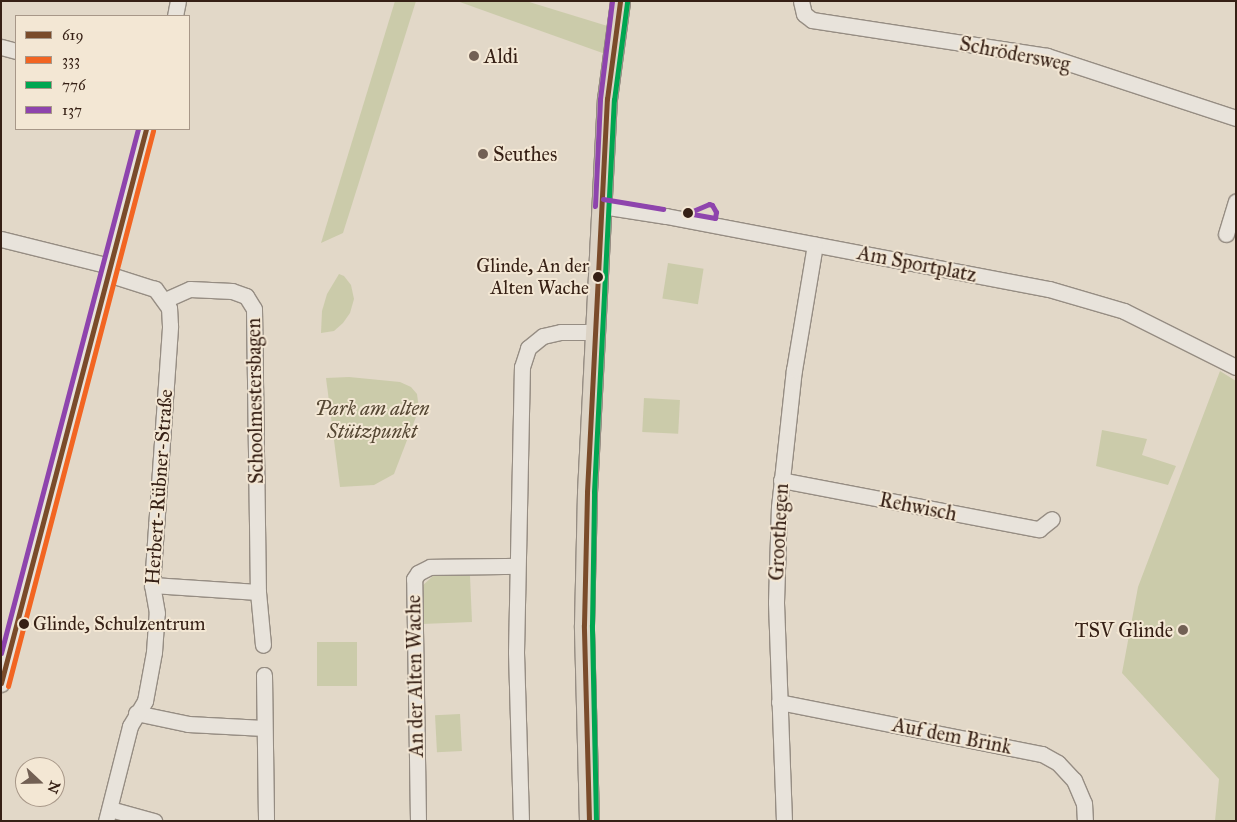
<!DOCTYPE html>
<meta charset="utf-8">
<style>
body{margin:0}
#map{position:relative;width:1237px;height:822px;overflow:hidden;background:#e2d8c8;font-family:"IM FELL Great Primer",serif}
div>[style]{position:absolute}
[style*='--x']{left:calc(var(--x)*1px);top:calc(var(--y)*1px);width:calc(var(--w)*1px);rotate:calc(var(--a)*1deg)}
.green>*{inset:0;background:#cbcbaa;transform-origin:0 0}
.roads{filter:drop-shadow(1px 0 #968d83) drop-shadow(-1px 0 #968d83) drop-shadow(0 1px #968d83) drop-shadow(0 -1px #968d83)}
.minor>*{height:15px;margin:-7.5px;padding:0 7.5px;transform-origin:7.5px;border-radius:7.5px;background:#e8e3db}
.major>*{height:19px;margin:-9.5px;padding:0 9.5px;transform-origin:9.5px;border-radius:9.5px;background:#dcd3c5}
.bus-1>*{height:5px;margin:-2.5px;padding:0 2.5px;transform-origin:2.5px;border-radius:2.5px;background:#7a4b2a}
.bus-2>*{height:5px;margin:-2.5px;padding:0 2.5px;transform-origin:2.5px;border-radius:2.5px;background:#f26522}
.bus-3>*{height:5px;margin:-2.5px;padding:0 2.5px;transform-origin:2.5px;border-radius:2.5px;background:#00a651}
.bus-4>*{height:5px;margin:-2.5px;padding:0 2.5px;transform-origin:2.5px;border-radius:2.5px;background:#8e44ad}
.dots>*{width:14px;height:14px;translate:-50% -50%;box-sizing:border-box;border:2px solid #f3e7d4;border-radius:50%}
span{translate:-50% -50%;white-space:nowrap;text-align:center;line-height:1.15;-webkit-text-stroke:4px #f3e7d4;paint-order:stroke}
.bus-label{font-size:19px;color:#362015}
.right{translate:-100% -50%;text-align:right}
.left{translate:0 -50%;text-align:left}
.street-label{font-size:20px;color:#362015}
.poi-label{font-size:20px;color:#362015}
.park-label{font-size:20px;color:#564834;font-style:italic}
.frame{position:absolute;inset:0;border:2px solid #362015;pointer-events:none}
.legend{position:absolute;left:15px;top:15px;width:175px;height:115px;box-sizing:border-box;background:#f3e7d4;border:1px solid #a79788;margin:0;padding:6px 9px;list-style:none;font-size:15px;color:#362015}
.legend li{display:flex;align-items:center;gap:10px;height:25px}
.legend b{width:25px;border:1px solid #a79788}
.north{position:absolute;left:15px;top:757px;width:50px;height:50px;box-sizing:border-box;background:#f3e7d4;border:1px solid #a79788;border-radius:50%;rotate:111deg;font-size:14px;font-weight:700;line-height:20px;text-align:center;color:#362015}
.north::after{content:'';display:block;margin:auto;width:18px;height:22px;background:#726054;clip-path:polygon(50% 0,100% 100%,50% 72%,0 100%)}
</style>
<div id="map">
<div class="green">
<div style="clip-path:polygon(395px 1px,416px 1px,343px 233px,321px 243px)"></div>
<div style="clip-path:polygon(457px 1px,526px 1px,614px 28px,611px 56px)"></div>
<div style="left:668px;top:263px;width:36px;height:36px;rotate:9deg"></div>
<div style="clip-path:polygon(339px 274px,344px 276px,351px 285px,354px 299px,350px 313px,343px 323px,334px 331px,321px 333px,322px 311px,327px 294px)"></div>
<div style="clip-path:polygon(1220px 371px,1236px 381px,1236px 821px,1215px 821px,1219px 779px,1122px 673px,1138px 587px)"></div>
<div style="clip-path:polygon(349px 377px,400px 382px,411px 387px,417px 394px,419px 409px,394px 474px,374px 485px,340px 487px,326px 378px)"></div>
<div style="left:644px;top:398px;width:36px;height:34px;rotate:3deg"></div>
<div style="clip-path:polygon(1102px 430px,1147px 439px,1142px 455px,1176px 466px,1168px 485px,1096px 466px)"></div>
<div style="clip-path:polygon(433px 576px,470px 576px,472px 622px,422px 624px,422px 586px)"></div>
<div style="left:317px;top:642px;width:40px;height:44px"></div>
<div style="left:460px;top:714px;width:37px;height:25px;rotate:87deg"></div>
</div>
<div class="roads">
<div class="minor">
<div style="--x:801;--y:1;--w:13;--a:77"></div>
<div style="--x:804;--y:14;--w:10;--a:37"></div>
<div style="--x:812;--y:20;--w:238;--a:8.7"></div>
<div style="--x:1047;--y:56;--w:199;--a:18.2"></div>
<div style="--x:175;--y:16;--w:15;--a:-79"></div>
<div style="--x:1;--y:47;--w:16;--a:15"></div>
<div style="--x:602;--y:206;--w:65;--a:8.9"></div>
<div style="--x:666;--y:216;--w:390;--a:10.8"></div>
<div style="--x:1049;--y:289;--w:78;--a:16.3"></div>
<div style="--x:1124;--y:311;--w:125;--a:26.6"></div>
<div style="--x:1226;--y:234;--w:34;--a:-73"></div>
<div style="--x:1;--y:239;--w:112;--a:13.9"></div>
<div style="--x:165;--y:300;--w:27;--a:-24"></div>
<div style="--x:190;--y:289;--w:42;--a:2.7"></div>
<div style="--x:232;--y:291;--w:15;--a:20"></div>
<div style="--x:246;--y:296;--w:15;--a:58"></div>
<div style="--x:254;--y:309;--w:283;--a:89.2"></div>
<div style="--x:258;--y:592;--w:53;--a:84.6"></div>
<div style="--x:781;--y:480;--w:263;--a:10.8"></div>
<div style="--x:1039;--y:529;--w:16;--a:-38"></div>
<div style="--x:152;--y:585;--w:106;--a:3.8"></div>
<div style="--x:264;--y:675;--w:146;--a:89.2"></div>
<div style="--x:1;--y:684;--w:574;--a:-75.36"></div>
<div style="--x:779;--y:702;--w:268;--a:11.2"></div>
<div style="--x:1042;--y:754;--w:18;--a:29"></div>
<div style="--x:1058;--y:763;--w:23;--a:47"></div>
<div style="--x:1074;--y:780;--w:25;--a:67"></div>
<div style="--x:1084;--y:803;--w:18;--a:87"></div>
<div style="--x:136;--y:713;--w:53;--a:11.9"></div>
<div style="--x:188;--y:724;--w:76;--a:3"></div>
<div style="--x:110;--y:809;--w:46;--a:15.3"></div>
<div style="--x:106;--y:821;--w:98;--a:-75.8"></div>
<div style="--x:130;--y:726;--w:29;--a:-59"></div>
<div style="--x:145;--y:701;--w:50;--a:-79.6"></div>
<div style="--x:154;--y:652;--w:39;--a:-86"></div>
<div style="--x:157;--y:613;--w:28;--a:-100"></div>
<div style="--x:152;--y:585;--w:260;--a:-86"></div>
<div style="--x:170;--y:326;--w:18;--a:-93"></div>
<div style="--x:169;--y:308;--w:24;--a:-126"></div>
<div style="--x:155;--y:289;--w:49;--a:-162.3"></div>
<div style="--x:418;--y:821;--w:242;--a:-90.9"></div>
<div style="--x:414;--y:579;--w:7;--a:-56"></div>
<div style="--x:418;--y:573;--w:13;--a:-27"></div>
<div style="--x:430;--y:567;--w:87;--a:-0.7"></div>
<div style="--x:521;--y:821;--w:169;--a:-91.7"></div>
<div style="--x:516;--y:652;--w:285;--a:-88.8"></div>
<div style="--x:522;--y:367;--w:20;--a:-72"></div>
<div style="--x:528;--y:348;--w:19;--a:-39"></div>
<div style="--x:543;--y:336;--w:18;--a:-13"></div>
<div style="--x:561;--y:332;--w:35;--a:0"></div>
<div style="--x:784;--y:821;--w:219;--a:-92.1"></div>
<div style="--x:776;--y:602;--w:95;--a:-88.2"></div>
<div style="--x:779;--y:507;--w:138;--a:-83.8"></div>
<div style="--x:794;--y:370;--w:127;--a:-80.5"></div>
</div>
<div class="major">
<div style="--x:589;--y:821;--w:196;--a:-91.5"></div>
<div style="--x:584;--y:625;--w:133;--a:-88.7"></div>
<div style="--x:587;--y:492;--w:394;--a:-87.1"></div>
<div style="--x:607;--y:99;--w:99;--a:-82.4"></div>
</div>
</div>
<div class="bus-1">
<div style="--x:1;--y:683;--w:573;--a:-75.33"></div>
<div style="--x:589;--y:821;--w:196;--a:-91.5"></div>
<div style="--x:584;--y:625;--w:133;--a:-88.7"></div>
<div style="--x:587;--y:492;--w:394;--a:-87.1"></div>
<div style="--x:607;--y:99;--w:99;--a:-82.4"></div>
</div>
<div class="bus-2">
<div style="--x:8;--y:686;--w:574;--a:-75.36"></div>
</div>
<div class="bus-3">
<div style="--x:596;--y:821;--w:196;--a:-91.2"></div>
<div style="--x:592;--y:625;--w:133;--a:-89.1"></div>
<div style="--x:594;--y:492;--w:393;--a:-87.1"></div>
<div style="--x:614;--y:100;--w:99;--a:-82.4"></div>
</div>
<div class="bus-4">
<div style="--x:603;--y:199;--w:61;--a:9.5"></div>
<div style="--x:709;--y:204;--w:3;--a:18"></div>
<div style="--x:712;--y:205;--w:8;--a:60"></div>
<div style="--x:716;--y:212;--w:6;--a:99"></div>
<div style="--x:715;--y:218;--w:27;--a:-170"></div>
<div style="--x:688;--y:213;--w:23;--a:-23"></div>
<div style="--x:595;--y:206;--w:107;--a:-87.3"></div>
<div style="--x:600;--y:99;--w:99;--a:-83"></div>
<div style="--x:1;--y:653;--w:542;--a:-75.35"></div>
</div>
<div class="dots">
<div style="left:474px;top:56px;background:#726054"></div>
<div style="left:483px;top:154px;background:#726054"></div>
<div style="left:688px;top:213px;background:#362015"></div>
<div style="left:598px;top:277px;background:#362015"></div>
<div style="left:24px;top:624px;background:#362015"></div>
<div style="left:1183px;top:630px;background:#726054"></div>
</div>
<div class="bus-label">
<span class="right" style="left:589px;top:277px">Glinde, An der<br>Alten Wache</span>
<span class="left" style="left:33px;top:624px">Glinde, Schulzentrum</span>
</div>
<div class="street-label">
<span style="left:1015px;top:54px;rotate:11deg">Schrödersweg</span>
<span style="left:917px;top:264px;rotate:11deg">Am Sportplatz</span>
<span style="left:255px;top:401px;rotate:-91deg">Schoolmestersbagen</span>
<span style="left:159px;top:487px;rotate:-86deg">Herbert-Rübner-Straße</span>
<span style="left:918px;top:507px;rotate:11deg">Rehwisch</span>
<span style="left:779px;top:532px;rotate:-87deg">Groothegen</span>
<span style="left:415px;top:676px;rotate:-91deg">An der Alten Wache</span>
<span style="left:952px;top:736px;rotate:11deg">Auf dem Brink</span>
</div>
<div class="poi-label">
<span class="left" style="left:484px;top:56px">Aldi</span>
<span class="left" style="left:493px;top:154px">Seuthes</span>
<span class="right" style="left:1173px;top:630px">TSV Glinde</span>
</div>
<div class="park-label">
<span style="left:372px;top:420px">Park am alten<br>Stützpunkt</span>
</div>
<div class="frame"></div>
<ul class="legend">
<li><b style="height:6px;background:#7a4b2a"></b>619</li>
<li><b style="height:6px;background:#f26522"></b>333</li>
<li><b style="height:6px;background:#00a651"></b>776</li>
<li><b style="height:6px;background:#8e44ad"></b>137</li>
</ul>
<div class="north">N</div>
</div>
